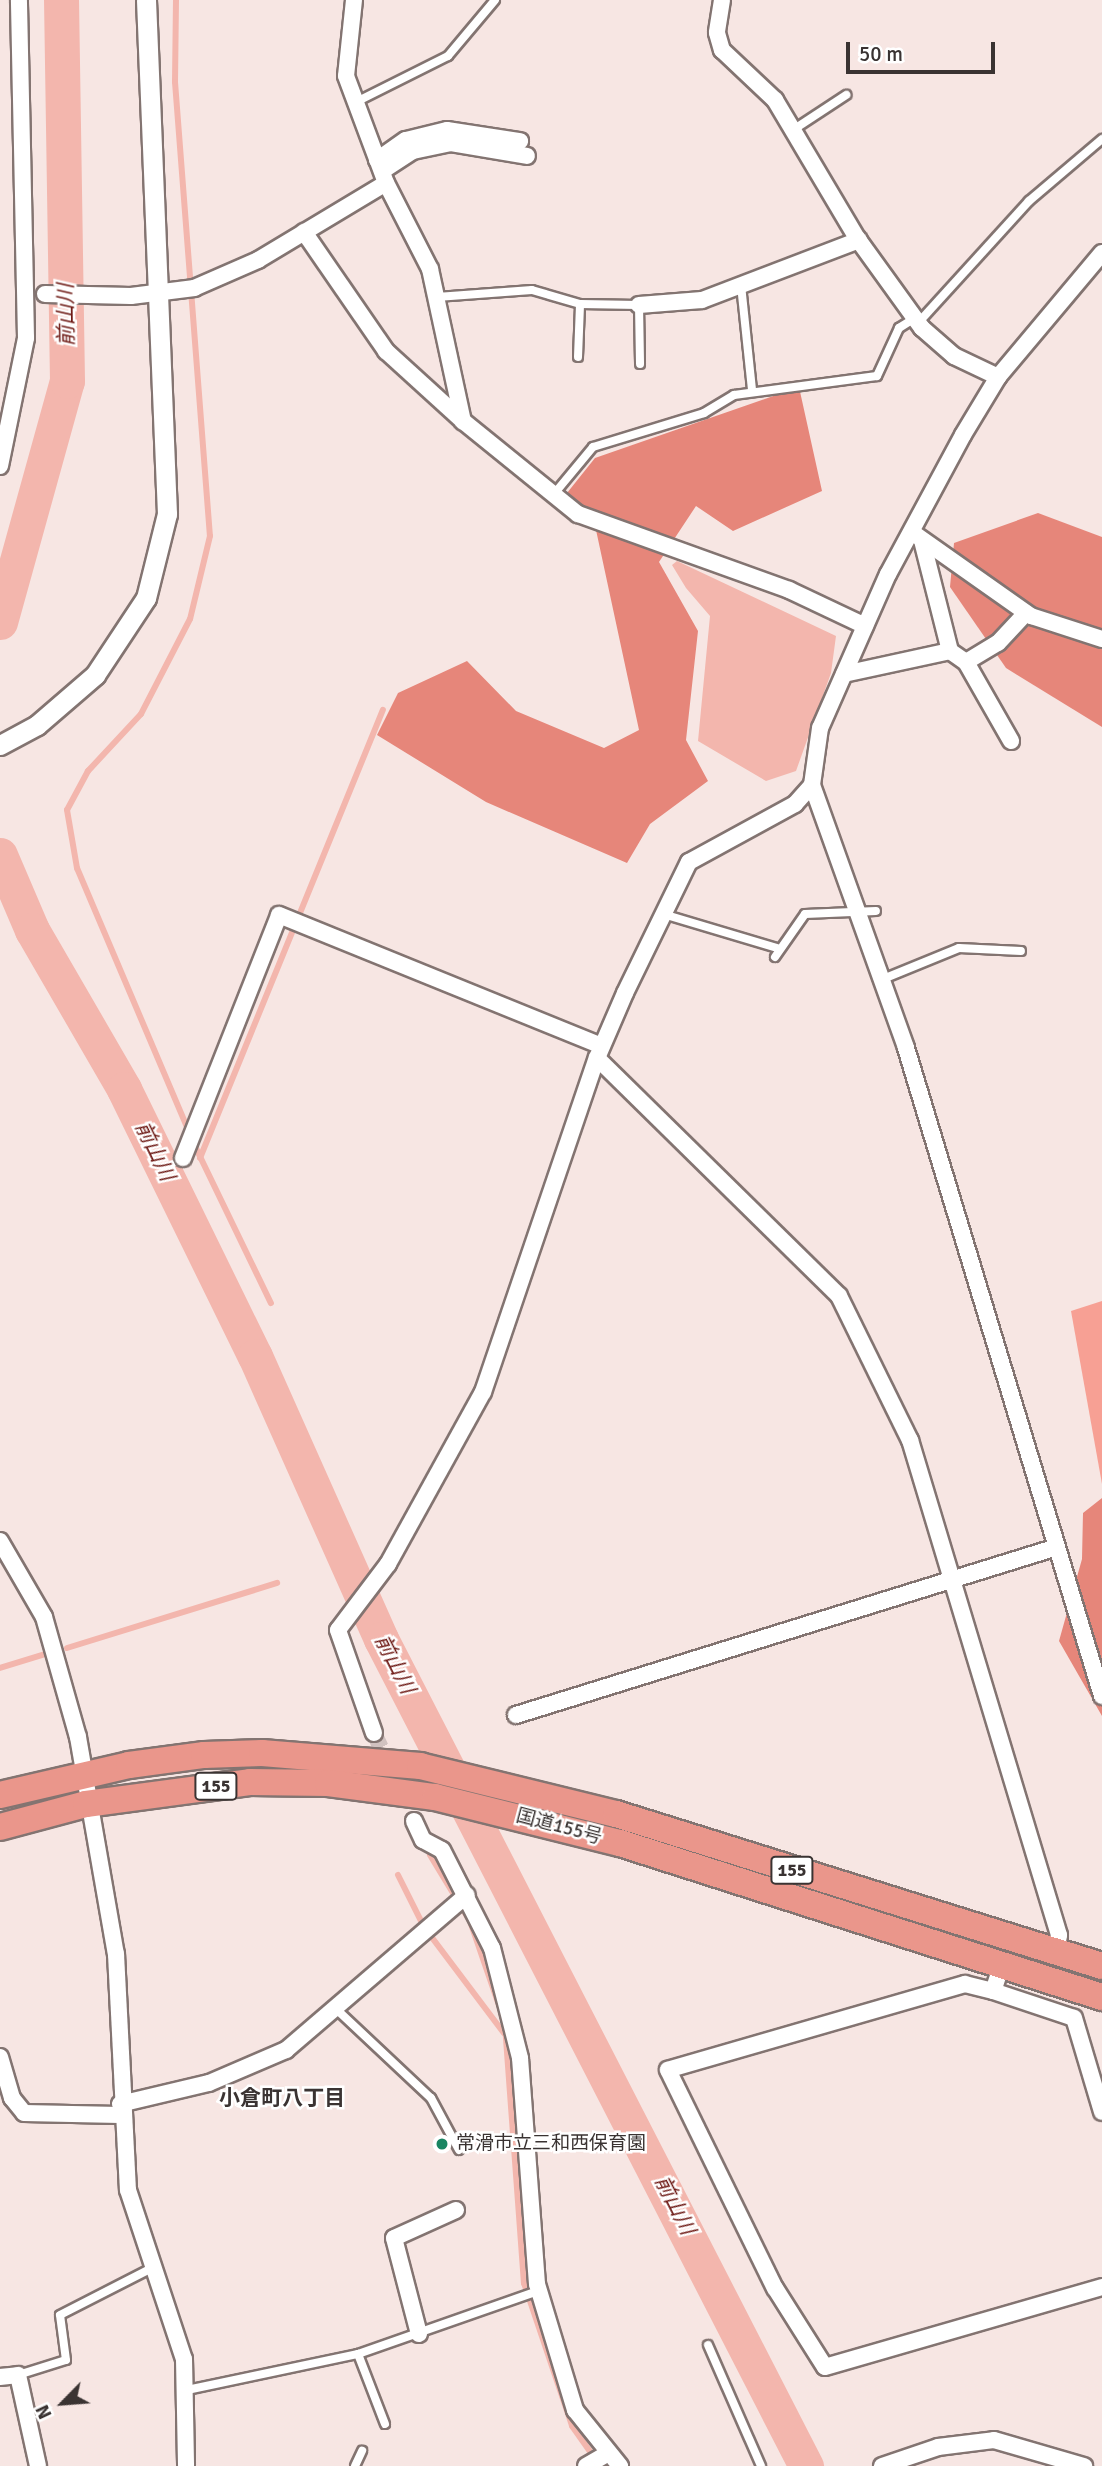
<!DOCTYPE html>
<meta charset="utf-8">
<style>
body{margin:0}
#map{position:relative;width:1102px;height:2466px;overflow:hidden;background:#f7e6e3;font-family:Signika,"Noto Sans JP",sans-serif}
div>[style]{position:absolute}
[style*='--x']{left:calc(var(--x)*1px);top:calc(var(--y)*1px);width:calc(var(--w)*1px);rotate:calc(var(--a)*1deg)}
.green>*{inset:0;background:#f7a094}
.forest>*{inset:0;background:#e6867a}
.water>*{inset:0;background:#f3b6ad}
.stream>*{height:6px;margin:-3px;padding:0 3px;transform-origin:3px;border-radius:3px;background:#f3b6ad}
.river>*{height:35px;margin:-17.5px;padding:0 17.5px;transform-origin:17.5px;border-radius:17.5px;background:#f3b6ad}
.minor-tunnel>*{height:16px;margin-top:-8px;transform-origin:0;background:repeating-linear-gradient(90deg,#d1c2c0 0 16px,transparent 0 24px)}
.roads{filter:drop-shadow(2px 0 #837471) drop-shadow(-2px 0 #837471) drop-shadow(0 2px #837471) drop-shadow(0 -2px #837471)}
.service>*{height:8px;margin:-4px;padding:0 4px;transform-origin:4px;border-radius:4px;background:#fff}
.minor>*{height:16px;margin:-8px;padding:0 8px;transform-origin:8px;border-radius:8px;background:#fff}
.tertiary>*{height:19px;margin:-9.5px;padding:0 9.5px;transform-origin:9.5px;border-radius:9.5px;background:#fff}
.trunk>*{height:26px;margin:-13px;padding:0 13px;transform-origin:13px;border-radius:13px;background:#ea968b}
.dots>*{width:19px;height:19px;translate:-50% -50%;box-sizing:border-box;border:4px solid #fff;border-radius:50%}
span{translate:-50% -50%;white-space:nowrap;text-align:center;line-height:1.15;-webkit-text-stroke:5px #fff;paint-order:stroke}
.shield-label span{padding:2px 5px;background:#fff;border:2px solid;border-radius:5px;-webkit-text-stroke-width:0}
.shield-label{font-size:18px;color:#3a3332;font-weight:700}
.street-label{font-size:19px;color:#3a3332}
.poi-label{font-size:19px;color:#3a3332}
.left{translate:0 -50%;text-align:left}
.water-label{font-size:21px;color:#6c1712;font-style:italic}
.neighbourhood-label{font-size:21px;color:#3a3332;font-weight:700}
.north{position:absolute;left:28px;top:2368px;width:70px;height:70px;-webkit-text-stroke:5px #fff;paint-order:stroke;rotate:245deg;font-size:19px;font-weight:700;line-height:28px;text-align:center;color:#3a3332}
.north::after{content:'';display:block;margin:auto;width:24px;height:32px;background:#3a3332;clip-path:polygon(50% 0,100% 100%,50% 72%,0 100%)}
.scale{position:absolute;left:846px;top:42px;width:149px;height:32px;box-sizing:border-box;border:4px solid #3a3332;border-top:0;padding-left:9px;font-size:21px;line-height:24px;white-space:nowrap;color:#3a3332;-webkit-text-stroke:5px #fff;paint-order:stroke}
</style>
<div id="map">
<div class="green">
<div style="clip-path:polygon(1102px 1301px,1102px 1484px,1071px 1311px)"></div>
</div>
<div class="forest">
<div style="clip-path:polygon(799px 387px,822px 491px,733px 531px,696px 506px,659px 562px,698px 631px,686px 740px,708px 781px,650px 824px,627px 863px,486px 802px,377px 735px,398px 693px,467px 661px,516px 711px,604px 748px,639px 730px,593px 516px,567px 493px,595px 458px)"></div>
<div style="clip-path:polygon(1038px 513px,1102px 537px,1102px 727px,1006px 668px,950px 587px,954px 543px)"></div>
<div style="clip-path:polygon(1102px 1498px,1102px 1716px,1059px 1641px,1082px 1559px,1083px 1513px)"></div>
</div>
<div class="water">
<div style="clip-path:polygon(677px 561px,836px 636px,831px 673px,796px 771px,766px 781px,698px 741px,710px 616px,686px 588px,672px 565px)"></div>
</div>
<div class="stream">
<div style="--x:176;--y:0;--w:82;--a:90.7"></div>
<div style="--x:175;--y:82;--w:455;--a:85.6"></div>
<div style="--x:210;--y:536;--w:85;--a:103.5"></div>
<div style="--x:190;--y:619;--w:107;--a:117.3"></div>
<div style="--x:141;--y:714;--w:78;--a:132.9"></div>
<div style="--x:88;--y:771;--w:44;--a:118.3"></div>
<div style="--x:67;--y:810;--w:59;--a:80.2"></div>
<div style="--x:77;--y:868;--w:287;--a:67"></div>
<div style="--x:193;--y:1142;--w:179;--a:64.2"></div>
<div style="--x:200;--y:1158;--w:484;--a:-67.8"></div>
<div style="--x:67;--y:1648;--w:220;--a:-17.2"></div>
<div style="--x:0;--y:1668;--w:47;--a:-17.3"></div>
<div style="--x:430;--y:1855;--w:77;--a:58.8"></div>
<div style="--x:470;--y:1921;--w:89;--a:71"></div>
<div style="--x:398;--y:1875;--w:58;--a:63.4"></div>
<div style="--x:424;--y:1927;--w:133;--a:53"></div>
<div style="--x:505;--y:2025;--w:259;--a:85.8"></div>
<div style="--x:524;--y:2283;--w:151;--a:71.4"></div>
<div style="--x:572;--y:2426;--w:42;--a:54.8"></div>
</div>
<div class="river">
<div style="--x:0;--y:622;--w:250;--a:-74.5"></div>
<div style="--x:67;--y:381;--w:381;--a:-90.9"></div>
<div style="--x:0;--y:855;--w:82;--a:66.9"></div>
<div style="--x:32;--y:930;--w:184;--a:59.9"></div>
<div style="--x:124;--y:1089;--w:297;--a:63.9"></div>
<div style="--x:255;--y:1356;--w:310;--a:66"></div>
<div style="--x:381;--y:1639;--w:930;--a:62.8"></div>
</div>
<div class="minor-tunnel">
<div style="--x:374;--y:1733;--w:38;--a:65"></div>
</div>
<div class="roads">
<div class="service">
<div style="--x:354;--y:103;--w:105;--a:-26.6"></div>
<div style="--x:448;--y:56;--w:73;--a:-50"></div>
<div style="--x:793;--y:130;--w:64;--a:-33.4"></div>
<div style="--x:741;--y:285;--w:106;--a:84"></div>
<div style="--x:437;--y:297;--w:95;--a:-4.2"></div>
<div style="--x:532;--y:290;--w:50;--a:16.3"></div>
<div style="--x:580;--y:304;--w:59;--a:1"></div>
<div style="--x:639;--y:305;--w:59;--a:89"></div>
<div style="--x:918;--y:323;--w:165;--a:-47.7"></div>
<div style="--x:1029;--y:201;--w:96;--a:-40.3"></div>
<div style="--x:578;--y:357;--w:53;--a:-87.8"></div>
<div style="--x:554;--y:494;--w:61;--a:-50.3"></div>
<div style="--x:593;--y:447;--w:116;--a:-17"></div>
<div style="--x:704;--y:413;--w:35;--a:-31"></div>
<div style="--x:734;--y:395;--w:144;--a:-7.6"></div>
<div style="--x:877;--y:376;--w:53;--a:-65.4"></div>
<div style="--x:899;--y:328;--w:19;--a:-32"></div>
<div style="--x:663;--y:914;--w:119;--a:16.6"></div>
<div style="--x:775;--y:957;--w:52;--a:-55.1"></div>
<div style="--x:805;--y:914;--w:71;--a:-2.4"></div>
<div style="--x:883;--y:979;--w:82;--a:-22.2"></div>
<div style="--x:959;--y:948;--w:62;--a:2.8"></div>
<div style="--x:334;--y:2007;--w:133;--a:43.2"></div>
<div style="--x:431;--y:2098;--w:59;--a:61.7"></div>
<div style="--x:708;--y:2345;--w:132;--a:66.3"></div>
<div style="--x:358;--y:2354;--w:75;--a:68.9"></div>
<div style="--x:18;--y:2375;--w:50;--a:-17.4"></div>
<div style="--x:66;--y:2360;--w:45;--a:-97.6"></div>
<div style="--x:60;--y:2315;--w:103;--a:-27.1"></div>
<div style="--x:187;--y:2390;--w:175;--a:-11.9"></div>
<div style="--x:358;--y:2354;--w:191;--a:-19.3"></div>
<div style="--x:355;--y:2466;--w:17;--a:-65"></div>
</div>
<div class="minor">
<div style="--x:354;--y:0;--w:76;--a:96"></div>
<div style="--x:346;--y:76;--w:114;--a:69.5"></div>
<div style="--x:386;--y:183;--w:97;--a:62.9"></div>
<div style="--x:430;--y:269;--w:156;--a:77.8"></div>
<div style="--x:463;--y:421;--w:148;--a:39"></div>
<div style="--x:578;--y:514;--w:224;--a:19.8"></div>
<div style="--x:789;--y:590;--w:84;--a:25.3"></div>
<div style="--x:722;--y:0;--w:33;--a:99"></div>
<div style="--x:717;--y:33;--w:18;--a:74"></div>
<div style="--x:722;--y:50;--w:73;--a:43.3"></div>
<div style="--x:775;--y:100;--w:161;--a:59.3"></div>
<div style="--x:857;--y:238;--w:111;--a:54.2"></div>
<div style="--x:922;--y:328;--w:43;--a:41.2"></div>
<div style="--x:954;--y:356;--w:49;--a:25.5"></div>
<div style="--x:377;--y:160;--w:35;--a:-35"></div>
<div style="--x:406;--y:140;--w:42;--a:-13.7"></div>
<div style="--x:447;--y:130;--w:74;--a:8.6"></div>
<div style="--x:382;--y:171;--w:37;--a:-33"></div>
<div style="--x:413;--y:151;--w:39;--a:-12"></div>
<div style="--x:451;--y:143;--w:77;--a:9.7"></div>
<div style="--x:304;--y:232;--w:145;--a:55.4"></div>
<div style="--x:386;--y:351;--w:104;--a:42.3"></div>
<div style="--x:1102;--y:253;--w:162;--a:130"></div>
<div style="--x:998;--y:377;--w:68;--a:121.1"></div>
<div style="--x:963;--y:435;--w:158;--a:118.3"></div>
<div style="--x:888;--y:574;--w:168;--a:113.8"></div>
<div style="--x:820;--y:728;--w:58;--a:98"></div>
<div style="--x:812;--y:785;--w:279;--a:70.3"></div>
<div style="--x:906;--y:1048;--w:677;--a:73.17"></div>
<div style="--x:45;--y:294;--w:86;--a:1.3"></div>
<div style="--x:131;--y:296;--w:64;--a:-7.2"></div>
<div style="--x:194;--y:288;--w:70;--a:-23.6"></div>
<div style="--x:258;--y:260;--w:149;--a:-31"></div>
<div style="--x:639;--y:305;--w:63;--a:-4.5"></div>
<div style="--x:702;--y:300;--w:168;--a:-20.9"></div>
<div style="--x:0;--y:466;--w:131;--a:-78.5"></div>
<div style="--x:26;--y:338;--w:338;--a:-91.2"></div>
<div style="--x:916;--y:535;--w:141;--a:35.2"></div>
<div style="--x:1031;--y:616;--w:75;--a:17.9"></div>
<div style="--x:950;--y:651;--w:19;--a:35"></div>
<div style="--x:966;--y:662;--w:37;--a:-31"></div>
<div style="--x:998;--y:643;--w:41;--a:-47"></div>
<div style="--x:966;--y:662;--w:91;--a:60.3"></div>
<div style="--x:844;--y:674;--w:108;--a:-12.2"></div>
<div style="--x:950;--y:651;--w:114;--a:-104.2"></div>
<div style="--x:597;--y:1058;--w:339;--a:44.5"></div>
<div style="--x:839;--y:1296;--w:161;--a:63.8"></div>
<div style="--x:910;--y:1440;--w:517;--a:73.25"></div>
<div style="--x:1059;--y:1935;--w:18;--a:99"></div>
<div style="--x:183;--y:1158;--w:261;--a:-68.4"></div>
<div style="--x:279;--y:915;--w:348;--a:22.1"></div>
<div style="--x:0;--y:1541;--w:88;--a:59.9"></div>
<div style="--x:44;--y:1617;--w:125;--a:74.2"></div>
<div style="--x:78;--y:1737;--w:220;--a:80.1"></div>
<div style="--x:116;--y:1954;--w:236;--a:87.1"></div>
<div style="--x:128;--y:2190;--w:178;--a:71.7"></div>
<div style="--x:184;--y:2359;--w:107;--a:88.9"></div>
<div style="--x:516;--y:1715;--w:566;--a:-17.25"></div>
<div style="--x:374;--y:1733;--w:109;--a:-109.3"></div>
<div style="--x:338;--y:1630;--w:83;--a:-52.9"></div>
<div style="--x:388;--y:1564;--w:196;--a:-61.1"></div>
<div style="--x:483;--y:1392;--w:353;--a:-71.2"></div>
<div style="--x:597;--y:1058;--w:71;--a:-66.7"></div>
<div style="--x:625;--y:993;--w:146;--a:-64"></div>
<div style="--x:689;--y:862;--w:121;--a:-28.7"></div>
<div style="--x:795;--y:804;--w:25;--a:-48"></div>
<div style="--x:414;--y:1821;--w:21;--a:65"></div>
<div style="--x:423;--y:1840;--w:21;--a:28"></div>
<div style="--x:442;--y:1850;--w:110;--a:63"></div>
<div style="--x:492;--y:1948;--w:114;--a:75.7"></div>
<div style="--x:520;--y:2058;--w:227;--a:85.7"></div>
<div style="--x:537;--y:2284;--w:132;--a:73.2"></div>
<div style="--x:575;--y:2410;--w:72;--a:51.2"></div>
<div style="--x:1001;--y:1967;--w:25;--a:108"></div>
<div style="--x:993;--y:1991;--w:85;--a:18.4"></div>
<div style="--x:1074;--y:2018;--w:98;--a:73.4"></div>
<div style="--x:993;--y:1991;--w:29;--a:-166"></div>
<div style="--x:965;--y:1984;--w:309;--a:163.9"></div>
<div style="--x:668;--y:2070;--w:243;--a:63.9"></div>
<div style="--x:775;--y:2288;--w:93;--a:57.7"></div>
<div style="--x:825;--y:2367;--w:288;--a:-16.1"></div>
<div style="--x:0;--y:2057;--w:43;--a:73.7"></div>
<div style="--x:12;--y:2098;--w:19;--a:51"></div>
<div style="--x:24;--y:2113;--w:96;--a:1.2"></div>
<div style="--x:120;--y:2104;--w:91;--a:-13.3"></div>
<div style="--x:209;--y:2083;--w:84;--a:-23.2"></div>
<div style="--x:286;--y:2050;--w:238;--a:-40.6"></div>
<div style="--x:419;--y:2334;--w:99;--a:-104.6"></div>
<div style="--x:394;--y:2238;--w:68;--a:-24.3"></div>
<div style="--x:0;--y:2377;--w:18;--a:-6"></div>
<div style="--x:18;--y:2375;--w:93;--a:77.6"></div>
<div style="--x:586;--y:2466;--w:22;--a:-30"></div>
<div style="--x:882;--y:2466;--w:59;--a:-18.7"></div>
<div style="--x:938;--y:2447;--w:56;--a:-7.1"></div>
<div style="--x:994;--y:2440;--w:94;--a:16.1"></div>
</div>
<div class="tertiary">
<div style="--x:0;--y:745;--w:42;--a:-28.4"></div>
<div style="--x:37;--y:725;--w:77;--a:-40.8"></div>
<div style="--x:95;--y:675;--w:92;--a:-56.5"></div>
<div style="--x:146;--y:598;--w:87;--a:-76"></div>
<div style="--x:167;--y:514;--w:514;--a:-92.34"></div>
</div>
<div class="trunk">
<div style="--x:0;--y:1795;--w:132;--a:-13.1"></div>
<div style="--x:129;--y:1765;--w:76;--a:-7.6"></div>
<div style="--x:204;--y:1755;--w:58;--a:-2"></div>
<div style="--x:262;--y:1753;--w:159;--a:4.7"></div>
<div style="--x:420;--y:1766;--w:202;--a:13.8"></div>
<div style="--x:616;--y:1814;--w:509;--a:17.37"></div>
<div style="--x:0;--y:1827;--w:89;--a:-15"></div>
<div style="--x:86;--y:1804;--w:165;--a:-7.6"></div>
<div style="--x:250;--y:1782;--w:78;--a:0.7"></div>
<div style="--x:328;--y:1783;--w:108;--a:7.5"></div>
<div style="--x:435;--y:1797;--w:191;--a:14"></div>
<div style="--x:620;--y:1843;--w:506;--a:17.72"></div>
</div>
</div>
<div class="dots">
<div style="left:442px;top:2144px;background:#1a8562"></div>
</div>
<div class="shield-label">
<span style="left:216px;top:1786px">155</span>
<span style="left:792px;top:1870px">155</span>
</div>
<div class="street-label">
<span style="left:559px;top:1827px;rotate:15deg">国道155号</span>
</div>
<div class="poi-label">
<span class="left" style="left:456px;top:2144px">常滑市立三和西保育園</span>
</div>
<div class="water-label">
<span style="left:66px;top:315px;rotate:-91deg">前山川</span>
<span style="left:155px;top:1151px;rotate:64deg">前山川</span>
<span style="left:395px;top:1664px;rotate:63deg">前山川</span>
<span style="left:675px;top:2205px;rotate:63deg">前山川</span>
</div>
<div class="neighbourhood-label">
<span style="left:282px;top:2098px">小倉町八丁目</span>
</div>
<div class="north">N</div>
<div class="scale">50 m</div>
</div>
